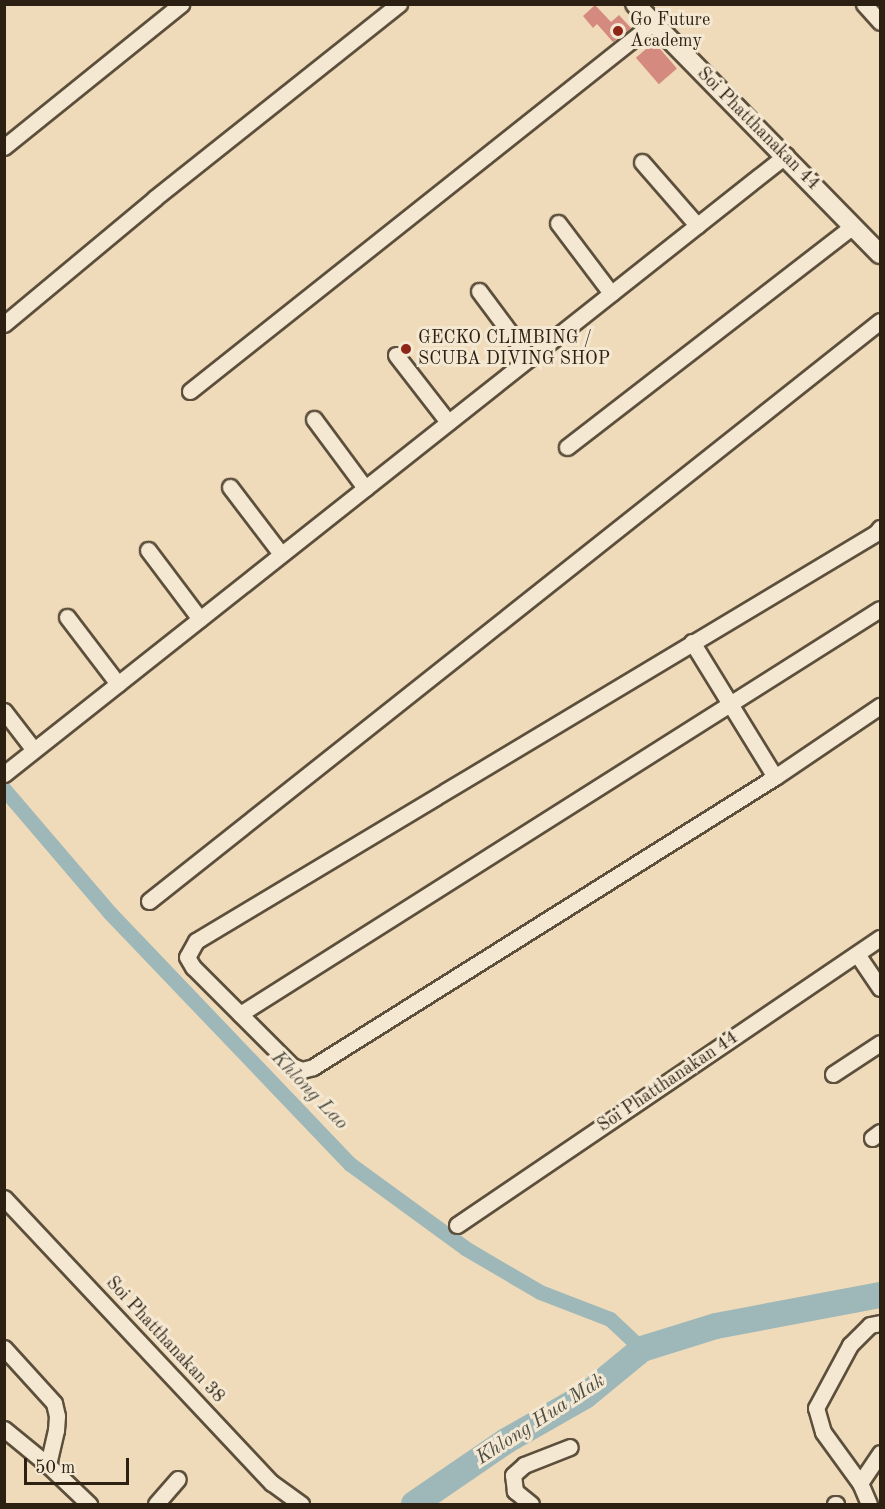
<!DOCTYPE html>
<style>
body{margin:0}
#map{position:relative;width:885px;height:1509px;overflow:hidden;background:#efdbb9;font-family:"Old Standard TT",serif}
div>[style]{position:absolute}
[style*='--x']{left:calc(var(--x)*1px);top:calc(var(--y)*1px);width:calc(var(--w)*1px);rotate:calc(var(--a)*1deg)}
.canal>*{height:15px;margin:-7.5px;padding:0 7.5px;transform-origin:7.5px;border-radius:7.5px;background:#9eb8ba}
.river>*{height:26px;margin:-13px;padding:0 13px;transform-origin:13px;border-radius:13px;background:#9eb8ba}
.building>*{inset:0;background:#d58a80;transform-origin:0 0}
.roads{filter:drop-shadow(2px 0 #5c4f3c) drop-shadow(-2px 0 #5c4f3c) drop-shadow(0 2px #5c4f3c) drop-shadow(0 -2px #5c4f3c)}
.minor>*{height:15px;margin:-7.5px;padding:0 7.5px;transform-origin:7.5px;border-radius:7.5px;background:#f5e8d2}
.tertiary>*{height:18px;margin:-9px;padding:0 9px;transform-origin:9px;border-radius:9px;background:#f5e8d2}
.dots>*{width:16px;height:16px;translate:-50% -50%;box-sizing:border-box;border:3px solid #f5e8d2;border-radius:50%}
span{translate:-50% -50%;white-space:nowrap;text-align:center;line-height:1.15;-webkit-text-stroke:6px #f5e8d2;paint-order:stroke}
.poi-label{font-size:18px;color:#2b2012}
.left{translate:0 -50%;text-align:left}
.street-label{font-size:18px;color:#2b2012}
.water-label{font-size:20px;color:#4e4e44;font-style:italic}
.frame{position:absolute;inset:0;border:6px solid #2b2012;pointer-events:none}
.scale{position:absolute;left:24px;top:1458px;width:105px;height:27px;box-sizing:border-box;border:3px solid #2b2012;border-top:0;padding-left:8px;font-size:18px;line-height:21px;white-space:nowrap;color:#2b2012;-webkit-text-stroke:4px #f5e8d2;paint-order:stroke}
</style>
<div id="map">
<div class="canal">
<div style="--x:4;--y:789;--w:163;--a:49.5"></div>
<div style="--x:110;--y:913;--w:347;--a:46.3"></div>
<div style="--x:350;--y:1164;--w:142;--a:36.1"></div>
<div style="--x:465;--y:1248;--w:87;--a:30.4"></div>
<div style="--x:540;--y:1292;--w:75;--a:21.1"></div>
<div style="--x:610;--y:1319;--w:44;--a:43.2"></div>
</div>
<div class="river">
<div style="--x:414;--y:1504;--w:112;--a:-34.4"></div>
<div style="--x:506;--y:1441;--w:91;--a:-29.7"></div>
<div style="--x:585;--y:1396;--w:74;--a:-39.5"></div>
<div style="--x:642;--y:1349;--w:77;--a:-17.3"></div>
<div style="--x:716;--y:1326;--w:167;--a:-10.7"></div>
</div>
<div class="building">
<div style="clip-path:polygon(595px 5px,611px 22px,619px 15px,631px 28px,613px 42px,597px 24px,593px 28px,583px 16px)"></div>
<div style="left:654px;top:42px;width:35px;height:24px;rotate:49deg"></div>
</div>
<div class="roads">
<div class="minor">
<div style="--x:864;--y:4;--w:24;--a:48"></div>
<div style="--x:4;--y:147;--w:228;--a:-38.9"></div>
<div style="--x:642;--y:162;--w:84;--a:48.9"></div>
<div style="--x:558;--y:223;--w:88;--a:52.9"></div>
<div style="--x:479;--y:291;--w:84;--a:53.3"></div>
<div style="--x:4;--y:324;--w:197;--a:-39.8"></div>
<div style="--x:155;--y:198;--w:312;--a:-38.5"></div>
<div style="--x:396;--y:355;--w:85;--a:52.2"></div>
<div style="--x:190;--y:391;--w:591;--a:-38.48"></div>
<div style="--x:314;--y:419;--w:86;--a:53.5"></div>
<div style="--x:567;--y:447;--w:360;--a:-37.7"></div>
<div style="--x:230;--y:487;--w:84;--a:52.7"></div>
<div style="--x:880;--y:528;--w:6;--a:129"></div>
<div style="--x:876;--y:533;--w:793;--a:149.04"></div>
<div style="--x:196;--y:941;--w:18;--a:119"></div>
<div style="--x:187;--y:957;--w:12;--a:59"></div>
<div style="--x:193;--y:967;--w:140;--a:45"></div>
<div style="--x:292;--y:1066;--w:11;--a:22"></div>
<div style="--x:302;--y:1070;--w:11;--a:-15"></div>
<div style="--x:313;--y:1067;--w:545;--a:-32.12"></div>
<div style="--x:775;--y:777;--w:127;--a:-34.1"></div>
<div style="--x:148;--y:550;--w:86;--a:53"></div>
<div style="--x:67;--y:617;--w:84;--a:52.7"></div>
<div style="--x:692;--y:642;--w:158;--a:58.4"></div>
<div style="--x:4;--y:711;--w:49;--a:52.4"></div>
<div style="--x:4;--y:774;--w:997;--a:-38.36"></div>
<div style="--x:149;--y:901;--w:933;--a:-38.43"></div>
<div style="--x:857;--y:954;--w:41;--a:55.9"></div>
<div style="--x:240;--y:1014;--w:757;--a:-32.33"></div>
<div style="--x:833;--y:1074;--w:56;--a:-33.4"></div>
<div style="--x:872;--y:1138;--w:10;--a:-37"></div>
<div style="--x:4;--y:1198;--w:391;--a:46.8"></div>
<div style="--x:272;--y:1483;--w:36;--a:36"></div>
<div style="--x:457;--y:1225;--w:511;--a:-34.16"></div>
<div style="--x:4;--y:1348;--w:74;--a:47.7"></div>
<div style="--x:54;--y:1403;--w:13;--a:77"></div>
<div style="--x:57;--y:1416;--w:14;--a:94"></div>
<div style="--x:56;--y:1430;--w:36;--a:103"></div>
<div style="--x:48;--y:1465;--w:57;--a:43.6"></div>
<div style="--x:4;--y:1429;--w:57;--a:39.3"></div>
<div style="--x:860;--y:1483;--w:36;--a:-56"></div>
<div style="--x:156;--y:1504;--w:33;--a:-49"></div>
<div style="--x:531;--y:1504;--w:21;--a:-141"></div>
<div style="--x:515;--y:1491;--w:16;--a:-97"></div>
<div style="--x:513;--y:1475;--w:15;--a:-42"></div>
<div style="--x:524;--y:1465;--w:49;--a:-21.4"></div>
<div style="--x:835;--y:1504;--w:1;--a:0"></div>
<div style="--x:869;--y:1504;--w:23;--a:-113"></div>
<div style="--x:860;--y:1483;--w:63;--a:-126"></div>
<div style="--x:823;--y:1432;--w:25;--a:-106"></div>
<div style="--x:816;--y:1408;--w:72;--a:-61.6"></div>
<div style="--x:850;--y:1345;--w:28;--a:-45"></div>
<div style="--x:870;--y:1325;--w:10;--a:-11"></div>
</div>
<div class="tertiary">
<div style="--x:635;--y:4;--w:350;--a:45.6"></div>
</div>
</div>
<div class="dots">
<div style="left:618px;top:31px;background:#8f2418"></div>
<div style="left:406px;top:349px;background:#8f2418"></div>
</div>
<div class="poi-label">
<span class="left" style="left:630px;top:31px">Go Future<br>Academy</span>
<span class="left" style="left:418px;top:349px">GECKO CLIMBING /<br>SCUBA DIVING SHOP</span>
</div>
<div class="street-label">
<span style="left:758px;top:129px;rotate:45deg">Soi Phatthanakan 44</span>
<span style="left:668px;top:1082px;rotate:-34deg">Soi Phatthanakan 44</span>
<span style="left:165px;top:1340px;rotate:47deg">Soi Phatthanakan 38</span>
</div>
<div class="water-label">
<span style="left:309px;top:1091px;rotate:46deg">Khlong Lao</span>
<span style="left:541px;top:1420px;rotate:-33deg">Khlong Hua Mak</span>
</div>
<div class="frame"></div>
<div class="scale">50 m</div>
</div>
